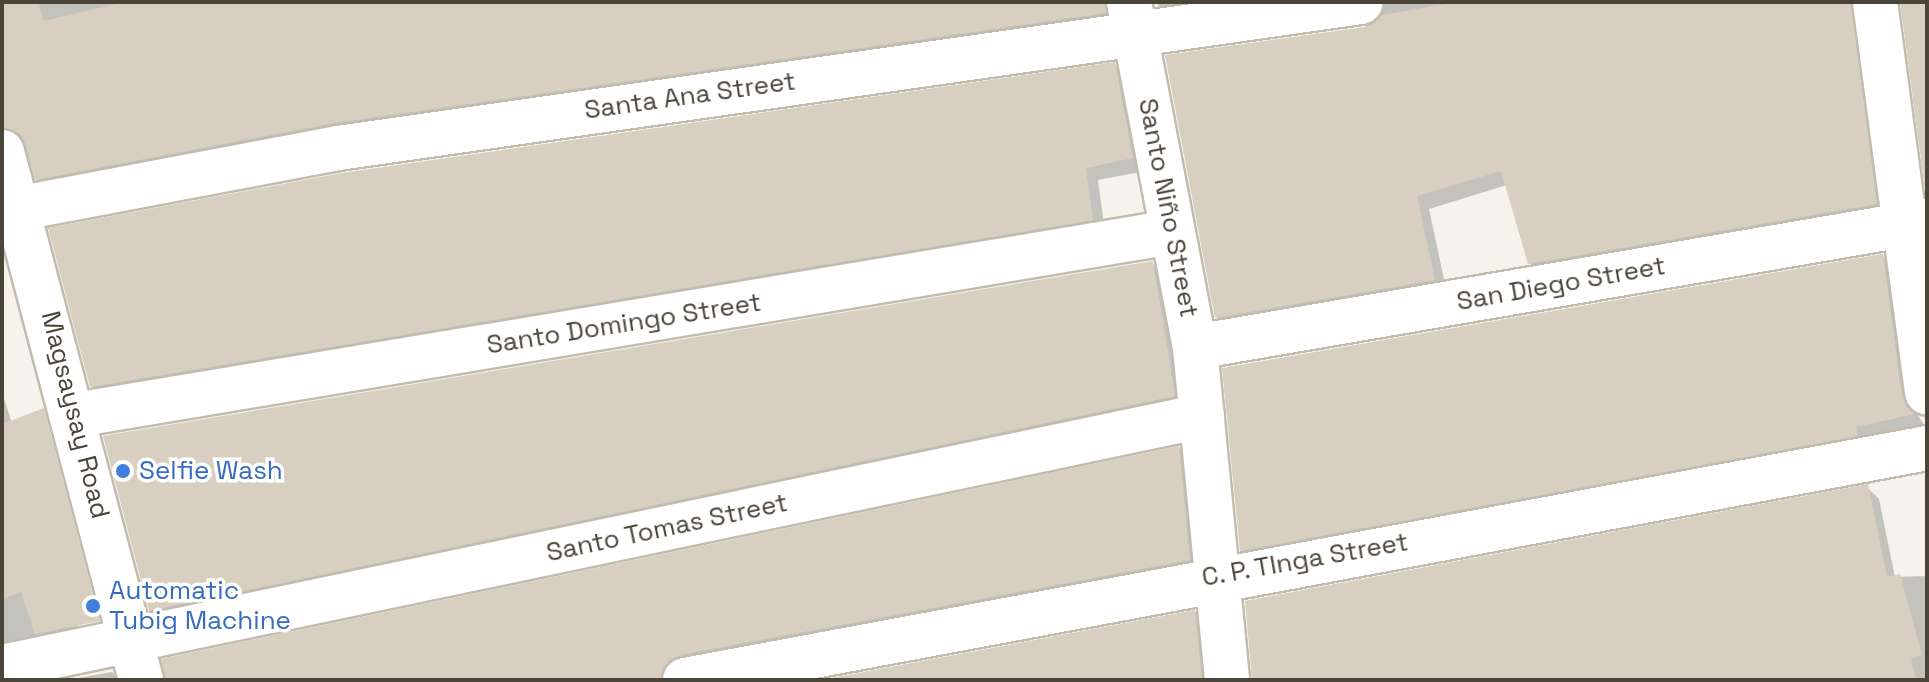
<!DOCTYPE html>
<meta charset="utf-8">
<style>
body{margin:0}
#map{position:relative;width:1929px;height:682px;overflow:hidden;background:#f6f3ec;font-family:"Space Grotesk",sans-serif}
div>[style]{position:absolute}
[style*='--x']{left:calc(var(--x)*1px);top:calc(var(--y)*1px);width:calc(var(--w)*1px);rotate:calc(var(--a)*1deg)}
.shadow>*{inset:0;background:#0003}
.building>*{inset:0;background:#d8cfc1}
.roads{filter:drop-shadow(2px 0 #c2bbae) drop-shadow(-2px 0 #c2bbae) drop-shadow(0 2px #c2bbae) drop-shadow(0 -2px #c2bbae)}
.minor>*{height:44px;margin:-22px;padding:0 22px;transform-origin:22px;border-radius:22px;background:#fff}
.tertiary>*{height:44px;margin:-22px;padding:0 22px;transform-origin:22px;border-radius:22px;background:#fff}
.dots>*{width:22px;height:22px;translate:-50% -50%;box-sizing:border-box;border:4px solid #fff;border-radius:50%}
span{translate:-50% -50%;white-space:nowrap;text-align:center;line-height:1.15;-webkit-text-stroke:7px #fff;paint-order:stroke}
.street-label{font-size:26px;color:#4b4439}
.shop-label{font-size:26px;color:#366cbe}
.left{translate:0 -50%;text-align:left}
.frame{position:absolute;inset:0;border:4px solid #4b4439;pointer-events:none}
</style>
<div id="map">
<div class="shadow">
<div style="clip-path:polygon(2px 2px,1123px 2px,1118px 26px,239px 156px,228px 146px,50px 192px,37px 179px,25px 144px,10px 140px,2px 148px)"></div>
<div style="clip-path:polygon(1156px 2px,1301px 2px,1170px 18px)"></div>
<div style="clip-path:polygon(1387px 2px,1869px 2px,1889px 217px,1543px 276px,1530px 263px,1507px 185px,1429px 209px,1447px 293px,1230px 330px,1217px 317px,1366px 28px)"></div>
<div style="clip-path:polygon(1114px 64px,1128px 78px,1145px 171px,1098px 180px,1105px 232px,105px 399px,92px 386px)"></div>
<div style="clip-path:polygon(1883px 256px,1895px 268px,1914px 410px,1925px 426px,1254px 562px,1242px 550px)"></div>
<div style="clip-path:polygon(1152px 263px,1166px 277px,1188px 410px,165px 624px,150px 610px)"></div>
<div style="clip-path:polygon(2px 392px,81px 639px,2px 658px)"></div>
<div style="clip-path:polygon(1179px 448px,1191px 460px,1201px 572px,677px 680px,166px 680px)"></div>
<div style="clip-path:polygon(1867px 487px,1879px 499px,1895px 577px,1927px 576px,1927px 680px,1254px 680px)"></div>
<div style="clip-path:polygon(1195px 612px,1206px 624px,1212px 680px,832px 680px)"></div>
<div style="clip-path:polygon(112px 672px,120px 680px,66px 680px)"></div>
</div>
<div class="building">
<div style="clip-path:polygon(2px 2px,38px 2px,44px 21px,125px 2px,1105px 2px,1106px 13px,334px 123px,35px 180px,20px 135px,2px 128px)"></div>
<div style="clip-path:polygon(1457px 2px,1851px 2px,1877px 204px,1528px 264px,1501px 171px,1417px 196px,1435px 280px,1215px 318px,1165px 55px,1365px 27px,1382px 15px)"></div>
<div style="clip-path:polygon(1900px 2px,1927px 2px,1927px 197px,1926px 197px)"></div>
<div style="clip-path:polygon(1115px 62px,1133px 158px,1086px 168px,1093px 220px,90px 387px,48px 228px,342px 173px)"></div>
<div style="clip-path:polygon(1883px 254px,1902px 396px,1915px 414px,1856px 427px,1858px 436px,1240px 551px,1222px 368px)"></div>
<div style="clip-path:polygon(1153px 261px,1175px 396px,149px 611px,103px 436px)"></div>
<div style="clip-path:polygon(44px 408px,100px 621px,35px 634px,21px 592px,2px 599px,2px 424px)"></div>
<div style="clip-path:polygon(1179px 446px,1190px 560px,680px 655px,668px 662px,661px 680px,165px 680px,161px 659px)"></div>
<div style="clip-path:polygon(1868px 484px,1887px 577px,1900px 574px,1922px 655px,1911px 658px,1916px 680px,1252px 680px,1245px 601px)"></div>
<div style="clip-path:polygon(1195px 610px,1202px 680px,821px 680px)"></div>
</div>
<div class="roads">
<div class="minor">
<div style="--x:1129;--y:2;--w:351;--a:79.2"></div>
<div style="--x:1195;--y:347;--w:335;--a:84.5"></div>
<div style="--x:1875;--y:2;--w:394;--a:82.4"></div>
<div style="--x:21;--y:208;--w:323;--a:-10.7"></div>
<div style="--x:338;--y:148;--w:1033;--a:-8.12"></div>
<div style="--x:1195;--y:347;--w:743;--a:-9.77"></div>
<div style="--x:75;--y:415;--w:1112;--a:-9.47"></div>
<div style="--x:2;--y:667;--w:1226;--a:-11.81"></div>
<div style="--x:685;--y:680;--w:1263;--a:-10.58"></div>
</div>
<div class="tertiary">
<div style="--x:2;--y:152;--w:546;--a:75.25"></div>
</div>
</div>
<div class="dots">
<div style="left:123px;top:471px;background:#3f7fe0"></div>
<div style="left:93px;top:606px;background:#3f7fe0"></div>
</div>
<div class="street-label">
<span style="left:690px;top:96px;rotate:-8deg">Santa Ana Street</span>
<span style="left:1168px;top:208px;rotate:79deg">Santo Niño Street</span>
<span style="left:1561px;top:284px;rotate:-10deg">San Diego Street</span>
<span style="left:624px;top:324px;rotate:-9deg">Santo Domingo Street</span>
<span style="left:75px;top:415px;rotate:76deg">Magsaysay Road</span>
<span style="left:667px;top:528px;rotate:-12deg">Santo Tomas Street</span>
<span style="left:1305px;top:560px;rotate:-10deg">C. P. TInga Street</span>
</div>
<div class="shop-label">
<span class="left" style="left:139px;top:471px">Selfie Wash</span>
<span class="left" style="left:109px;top:606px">Automatic<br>Tubig Machine</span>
</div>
<div class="frame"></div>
</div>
